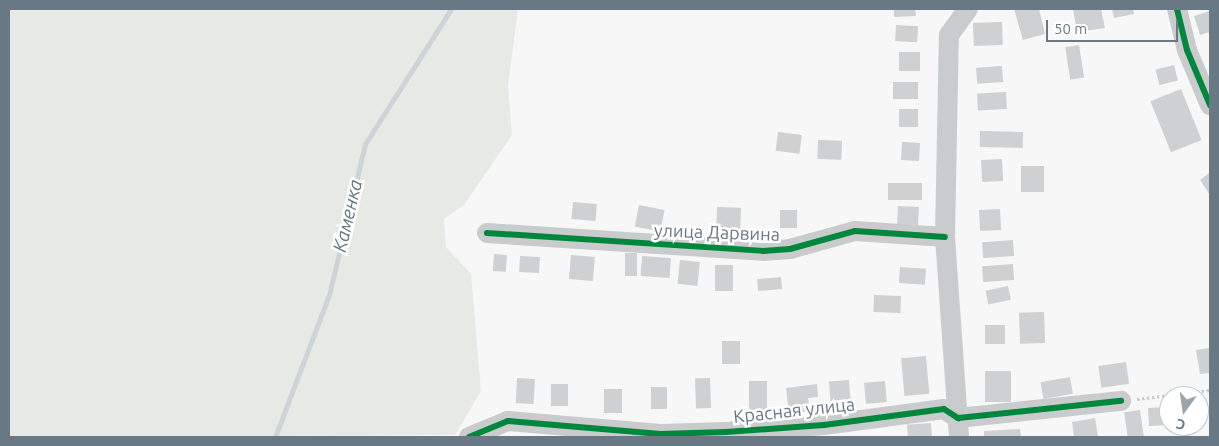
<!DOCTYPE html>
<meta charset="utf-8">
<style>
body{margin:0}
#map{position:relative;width:1219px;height:446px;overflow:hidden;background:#f7f7f7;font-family:Ubuntu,sans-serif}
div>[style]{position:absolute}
.green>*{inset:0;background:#e6e9e4}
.stream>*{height:5px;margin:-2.5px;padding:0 2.5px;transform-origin:2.5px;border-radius:2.5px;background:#cdd4d8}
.building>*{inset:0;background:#ced0d1;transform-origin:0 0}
.path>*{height:3px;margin-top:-1.5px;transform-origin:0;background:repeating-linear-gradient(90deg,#c7c9ca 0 2.5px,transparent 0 5px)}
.street>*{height:20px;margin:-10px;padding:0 10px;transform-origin:10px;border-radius:10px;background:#cacbcc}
.cycleway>*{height:6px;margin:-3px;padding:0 3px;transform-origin:3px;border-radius:3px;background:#00873e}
span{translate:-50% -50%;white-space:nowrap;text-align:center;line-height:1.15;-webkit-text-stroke:5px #fff;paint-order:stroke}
.street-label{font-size:18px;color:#697885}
.water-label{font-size:19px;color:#657980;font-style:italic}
.frame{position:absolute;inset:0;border:10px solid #697885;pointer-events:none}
.north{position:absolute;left:1159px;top:386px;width:50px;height:50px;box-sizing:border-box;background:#fff;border:1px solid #c3c9ce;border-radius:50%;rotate:194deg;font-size:14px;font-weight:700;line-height:20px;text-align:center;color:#697885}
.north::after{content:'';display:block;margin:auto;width:18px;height:22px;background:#9ba4ad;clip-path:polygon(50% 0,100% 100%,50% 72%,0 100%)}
.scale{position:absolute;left:1046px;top:20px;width:132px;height:22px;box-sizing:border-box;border:2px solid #697885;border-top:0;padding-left:6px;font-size:15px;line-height:18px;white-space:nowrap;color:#697885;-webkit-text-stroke:4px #fff;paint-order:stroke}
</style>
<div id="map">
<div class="green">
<i style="clip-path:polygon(9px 9px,518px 9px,508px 86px,512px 135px,464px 205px,444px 219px,446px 247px,471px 274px,481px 391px,455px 435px,9px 437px)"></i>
</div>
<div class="stream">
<i style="left:275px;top:437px;width:152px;rotate:-69.2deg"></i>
<i style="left:329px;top:295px;width:155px;rotate:-76.6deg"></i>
<i style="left:365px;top:144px;width:160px;rotate:-57.5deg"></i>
</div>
<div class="building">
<i style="clip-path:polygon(894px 9px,915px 9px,916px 16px,894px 17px)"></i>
<i style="clip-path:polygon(1014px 9px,1039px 9px,1045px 34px,1023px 40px)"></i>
<i style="clip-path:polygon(1073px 9px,1101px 9px,1105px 28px,1077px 32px)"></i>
<i style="clip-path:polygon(1112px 9px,1133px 9px,1134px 14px,1114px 18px)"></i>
<i style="clip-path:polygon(1210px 11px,1210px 32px,1200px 35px,1194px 16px)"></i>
<i style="left:1002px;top:22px;width:23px;height:29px;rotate:88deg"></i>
<i style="left:896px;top:25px;width:22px;height:16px;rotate:3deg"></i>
<i style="left:1079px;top:45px;width:33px;height:14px;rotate:81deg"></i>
<i style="left:899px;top:52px;width:21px;height:19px"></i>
<i style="left:1174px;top:65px;width:16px;height:19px;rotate:76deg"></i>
<i style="left:1002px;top:66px;width:16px;height:26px;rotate:86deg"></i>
<i style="left:893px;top:82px;width:25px;height:17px"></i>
<i style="left:1181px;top:89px;width:55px;height:33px;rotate:68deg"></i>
<i style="left:1006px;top:92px;width:17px;height:29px;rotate:87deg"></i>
<i style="left:899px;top:109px;width:19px;height:18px"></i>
<i style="left:980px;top:131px;width:43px;height:16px;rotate:1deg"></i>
<i style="left:778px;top:132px;width:24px;height:19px;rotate:7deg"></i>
<i style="left:818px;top:140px;width:24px;height:19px;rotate:2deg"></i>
<i style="left:902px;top:142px;width:18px;height:18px;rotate:3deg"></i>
<i style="left:1002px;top:159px;width:22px;height:21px;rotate:87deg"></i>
<i style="left:1021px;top:166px;width:23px;height:26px"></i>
<i style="clip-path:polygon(1210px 172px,1210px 195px,1200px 180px)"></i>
<i style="left:888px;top:183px;width:34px;height:17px"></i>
<i style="left:573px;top:202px;width:24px;height:17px;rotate:5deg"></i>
<i style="left:639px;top:205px;width:26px;height:22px;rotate:11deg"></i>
<i style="left:898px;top:206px;width:21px;height:20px;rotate:3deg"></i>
<i style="left:717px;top:207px;width:24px;height:24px;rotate:2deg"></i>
<i style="left:1000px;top:209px;width:21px;height:21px;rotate:87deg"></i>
<i style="left:780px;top:210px;width:17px;height:18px"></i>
<i style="left:1013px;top:240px;width:16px;height:31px;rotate:86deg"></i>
<i style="left:625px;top:253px;width:12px;height:23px"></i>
<i style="left:494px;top:254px;width:13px;height:17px;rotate:4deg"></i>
<i style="left:571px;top:255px;width:24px;height:24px;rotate:5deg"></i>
<i style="left:520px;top:256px;width:20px;height:16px;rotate:3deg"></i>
<i style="left:642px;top:256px;width:29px;height:20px;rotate:4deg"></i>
<i style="left:680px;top:260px;width:20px;height:24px;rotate:6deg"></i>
<i style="left:1013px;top:264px;width:16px;height:31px;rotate:86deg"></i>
<i style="left:715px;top:265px;width:18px;height:26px"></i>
<i style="left:900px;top:267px;width:26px;height:16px;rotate:4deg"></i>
<i style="left:781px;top:277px;width:12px;height:24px;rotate:85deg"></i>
<i style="left:1008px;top:286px;width:14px;height:23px;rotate:78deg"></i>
<i style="left:874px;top:295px;width:27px;height:17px;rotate:2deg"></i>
<i style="left:1044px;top:312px;width:31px;height:25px;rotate:88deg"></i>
<i style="left:985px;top:325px;width:20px;height:19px"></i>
<i style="left:722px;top:341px;width:18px;height:23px"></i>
<i style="clip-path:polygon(1210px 348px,1210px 373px,1200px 374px,1196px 350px)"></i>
<i style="left:926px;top:356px;width:38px;height:25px;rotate:85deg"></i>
<i style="left:1126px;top:362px;width:22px;height:28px;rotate:82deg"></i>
<i style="left:985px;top:371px;width:26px;height:31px"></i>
<i style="left:1070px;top:377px;width:17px;height:30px;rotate:80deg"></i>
<i style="left:517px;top:378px;width:18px;height:25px;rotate:3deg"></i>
<i style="left:710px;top:378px;width:30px;height:15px;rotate:88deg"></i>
<i style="left:849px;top:380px;width:28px;height:20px;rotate:86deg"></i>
<i style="left:749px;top:381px;width:18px;height:30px"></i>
<i style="left:885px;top:381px;width:21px;height:21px;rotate:85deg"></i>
<i style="left:551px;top:384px;width:17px;height:22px"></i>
<i style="clip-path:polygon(817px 384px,818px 397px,808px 398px,810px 411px,789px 414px,786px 388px)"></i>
<i style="left:651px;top:387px;width:16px;height:22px"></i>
<i style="left:604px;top:389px;width:18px;height:24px"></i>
<i style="left:1168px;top:407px;width:18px;height:20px;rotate:87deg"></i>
<i style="left:1140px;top:410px;width:27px;height:16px;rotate:82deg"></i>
<i style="clip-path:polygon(1200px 411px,1202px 429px,1184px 431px,1184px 426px,1199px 426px)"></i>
<i style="clip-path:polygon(1095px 418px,1098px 437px,1074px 437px,1072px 422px)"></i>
<i style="left:931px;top:423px;width:14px;height:24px;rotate:86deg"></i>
<i style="clip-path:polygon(1020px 429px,1021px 437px,984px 437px,984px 431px)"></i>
</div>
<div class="path">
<i style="left:1137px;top:399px;width:74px;rotate:-7deg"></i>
</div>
<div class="street">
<i style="left:1177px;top:9px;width:42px;rotate:76.3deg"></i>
<i style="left:1187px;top:50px;width:60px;rotate:67.3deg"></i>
<i style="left:487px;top:233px;width:277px;rotate:3.7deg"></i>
<i style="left:763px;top:251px;width:27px;rotate:-4deg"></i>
<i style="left:790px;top:249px;width:67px;rotate:-15.5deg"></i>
<i style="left:855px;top:231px;width:90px;rotate:3.8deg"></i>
<i style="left:469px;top:437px;width:42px;rotate:-22.3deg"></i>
<i style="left:508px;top:421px;width:153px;rotate:4.9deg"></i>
<i style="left:660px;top:434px;width:66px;rotate:-1.7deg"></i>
<i style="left:726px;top:432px;width:98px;rotate:-4.1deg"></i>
<i style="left:824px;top:425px;width:121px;rotate:-7.6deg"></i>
<i style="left:944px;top:409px;width:17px;rotate:33deg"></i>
<i style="left:958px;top:418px;width:164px;rotate:-6deg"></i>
<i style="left:959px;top:437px;width:200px;rotate:-94deg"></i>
<i style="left:945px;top:237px;width:202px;rotate:-88.9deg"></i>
<i style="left:949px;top:35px;width:32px;rotate:-54deg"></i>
</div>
<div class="cycleway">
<i style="left:1177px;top:9px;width:42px;rotate:76.3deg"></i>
<i style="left:1187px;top:50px;width:60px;rotate:67.3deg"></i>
<i style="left:487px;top:233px;width:277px;rotate:3.7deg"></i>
<i style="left:763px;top:251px;width:27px;rotate:-4deg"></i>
<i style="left:790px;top:249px;width:67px;rotate:-15.5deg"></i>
<i style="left:855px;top:231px;width:90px;rotate:3.8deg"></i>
<i style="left:469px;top:437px;width:42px;rotate:-22.3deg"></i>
<i style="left:508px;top:421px;width:153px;rotate:4.9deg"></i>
<i style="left:660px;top:434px;width:66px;rotate:-1.7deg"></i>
<i style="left:726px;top:432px;width:98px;rotate:-4.1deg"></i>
<i style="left:824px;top:425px;width:121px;rotate:-7.6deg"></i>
<i style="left:944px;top:409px;width:17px;rotate:33deg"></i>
<i style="left:958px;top:418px;width:164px;rotate:-6deg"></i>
</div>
<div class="street-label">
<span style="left:717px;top:232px;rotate:2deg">улица Дарвина</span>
<span style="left:794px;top:410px;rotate:-6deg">Красная улица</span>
</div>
<div class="water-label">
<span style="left:348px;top:216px;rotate:-77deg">Каменка</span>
</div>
<div class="frame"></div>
<div class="north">С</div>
<div class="scale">50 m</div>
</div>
